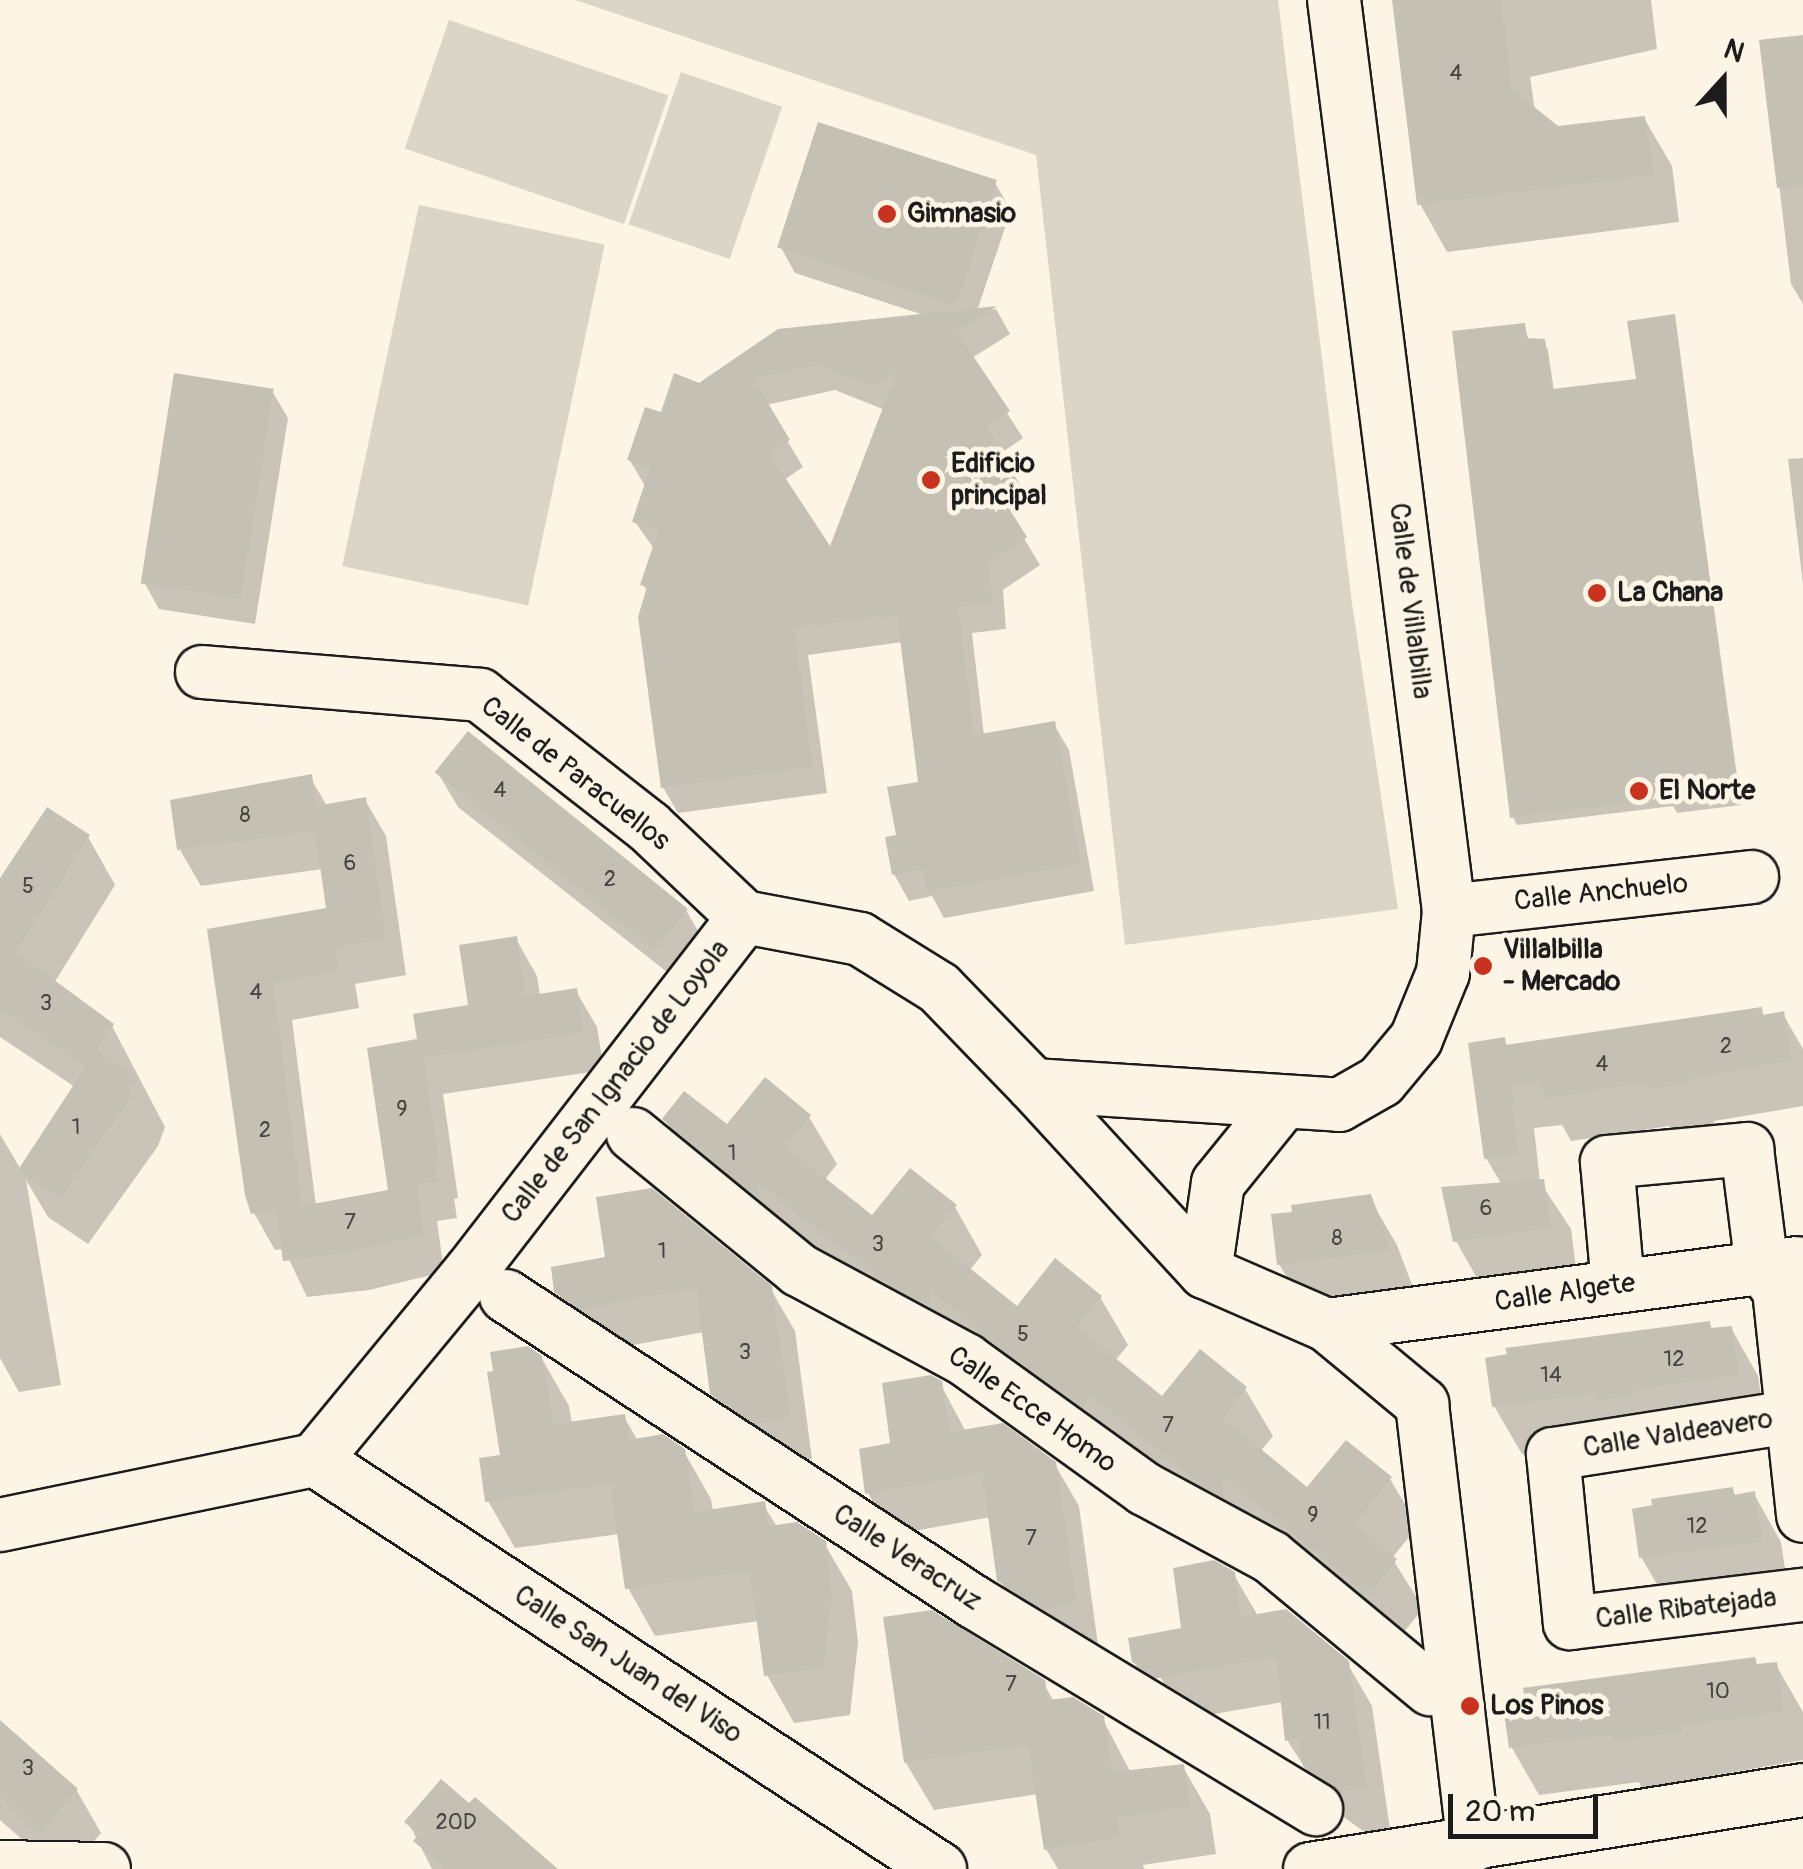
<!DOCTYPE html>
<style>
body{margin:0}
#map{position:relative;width:1803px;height:1869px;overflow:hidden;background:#fcf5e5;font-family:Pangolin,sans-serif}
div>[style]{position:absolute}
.green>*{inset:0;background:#dbd5c8;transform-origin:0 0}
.shadow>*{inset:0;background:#0003}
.building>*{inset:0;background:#c4c0b3;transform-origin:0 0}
.roads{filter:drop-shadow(2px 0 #1c1c1c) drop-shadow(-2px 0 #1c1c1c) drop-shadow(0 2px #1c1c1c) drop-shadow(0 -2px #1c1c1c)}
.minor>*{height:52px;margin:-26px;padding:0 26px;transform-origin:26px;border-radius:26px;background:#fcf5e5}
.dots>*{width:28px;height:28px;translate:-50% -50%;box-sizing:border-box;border:5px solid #fcf5e5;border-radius:50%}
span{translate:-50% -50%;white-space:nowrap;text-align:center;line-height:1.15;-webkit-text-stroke:10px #fcf5e5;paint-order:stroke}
.number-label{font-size:22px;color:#464542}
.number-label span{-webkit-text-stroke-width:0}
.poi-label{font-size:28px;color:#1c1c1c;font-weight:700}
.left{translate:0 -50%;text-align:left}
.street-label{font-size:28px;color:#1c1c1c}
.north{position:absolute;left:1673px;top:30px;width:100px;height:100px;-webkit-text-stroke:8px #fcf5e5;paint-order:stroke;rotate:21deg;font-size:28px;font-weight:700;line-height:40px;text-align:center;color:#1c1c1c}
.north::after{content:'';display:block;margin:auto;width:35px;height:45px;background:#1c1c1c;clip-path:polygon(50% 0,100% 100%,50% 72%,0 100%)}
.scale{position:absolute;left:1448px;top:1794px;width:150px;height:45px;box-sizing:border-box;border:5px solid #1c1c1c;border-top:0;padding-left:12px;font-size:30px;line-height:35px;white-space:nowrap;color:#1c1c1c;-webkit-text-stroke:8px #fcf5e5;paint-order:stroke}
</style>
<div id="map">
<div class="green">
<i style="clip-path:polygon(575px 0,1278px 0,1352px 603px,1398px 909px,1125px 945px,1036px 155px)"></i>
<i style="left:449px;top:20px;width:232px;height:136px;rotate:19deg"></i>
<i style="left:681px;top:72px;width:107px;height:161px;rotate:19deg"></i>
<i style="left:419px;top:205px;width:190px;height:369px;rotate:12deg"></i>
</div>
<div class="shadow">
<i style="clip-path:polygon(1394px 0,1651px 0,1657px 49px,1530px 77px,1535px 111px,1557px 129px,1644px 118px,1672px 166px,1679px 222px,1447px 252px,1420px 204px)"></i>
<i style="clip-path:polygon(1803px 38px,1803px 304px,1791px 284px,1762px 42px)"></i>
<i style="clip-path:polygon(evenodd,995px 183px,1011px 210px,977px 311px,996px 309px,1010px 334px,972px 358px,1023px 438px,1001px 453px,1030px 501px,1010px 515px,1040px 565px,1003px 590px,1006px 629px,972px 633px,984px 736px,1053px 723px,1069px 750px,1094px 891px,944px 918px,932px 896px,909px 901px,894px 874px,899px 837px,921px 784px,903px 642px,808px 655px,827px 793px,678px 813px,663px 787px,648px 593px,643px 584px,655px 550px,635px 522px,645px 486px,629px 459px,663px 416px,700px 386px,927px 316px,795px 273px,780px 246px,995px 183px,835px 390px,885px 410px,830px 552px,784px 480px,803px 467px,766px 405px,835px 390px)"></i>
<i style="clip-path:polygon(1674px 317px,1741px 805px,1677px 813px,1673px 806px,1517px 825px,1513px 817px,1524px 325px,1529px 341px,1544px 342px,1548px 350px,1554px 391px,1639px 381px)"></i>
<i style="clip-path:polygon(272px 391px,288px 418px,255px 624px,159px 609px,144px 582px)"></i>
<i style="clip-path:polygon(1803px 458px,1803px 584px,1788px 459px)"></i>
<i style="clip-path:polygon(438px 773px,686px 910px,706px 945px,677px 980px,458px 807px)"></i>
<i style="clip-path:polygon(310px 777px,327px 806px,365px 800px,386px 836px,406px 975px,355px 984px,359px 1008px,292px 1020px,316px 1206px,390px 1192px,420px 1041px,471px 1007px,516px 939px,537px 976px,540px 996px,576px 991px,597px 1027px,604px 1070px,443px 1094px,458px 1198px,454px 1199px,457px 1218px,437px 1221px,444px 1272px,369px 1290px,307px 1297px,284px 1249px,275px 1250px,254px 1213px,210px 931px,329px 910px,323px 869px,201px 886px,180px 850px)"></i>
<i style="clip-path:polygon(88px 837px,115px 885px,54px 983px,112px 1026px,165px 1127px,158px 1146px,88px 1244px,48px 1217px,26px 1180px,61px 1385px,19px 1392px,0 1358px,0 1134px,21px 1170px,75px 1087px,0 1037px,0 883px)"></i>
<i style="clip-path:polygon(1761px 1010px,1765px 1017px,1783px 1014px,1803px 1049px,1803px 1106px,1714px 1121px,1715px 1126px,1673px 1133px,1669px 1126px,1571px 1141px,1562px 1125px,1534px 1128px,1540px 1182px,1571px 1229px,1577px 1276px,1483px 1289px,1456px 1241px,1502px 1185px,1486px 1158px,1504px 1040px,1508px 1047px)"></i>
<i style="clip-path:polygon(809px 1117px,837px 1164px,824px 1181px,872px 1219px,955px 1207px,982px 1255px,969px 1271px,1017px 1309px,1100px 1297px,1128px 1345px,1115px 1361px,1163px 1400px,1245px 1389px,1273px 1436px,1260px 1452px,1307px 1491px,1390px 1479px,1418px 1526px,1392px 1558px,1423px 1608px,1397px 1641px,957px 1352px,693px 1167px,665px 1119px,727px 1128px)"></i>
<i style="clip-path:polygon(1369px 1197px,1397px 1245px,1417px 1298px,1307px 1311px,1279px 1264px)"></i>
<i style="clip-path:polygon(608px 1260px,770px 1288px,795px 1331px,812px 1459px,782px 1465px,737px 1436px,713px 1393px,704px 1332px,606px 1350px,582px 1334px,557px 1291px)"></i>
<i style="clip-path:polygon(1709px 1323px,1713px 1331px,1731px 1328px,1758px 1376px,1765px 1422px,1522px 1454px,1494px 1406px,1510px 1357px)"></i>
<i style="clip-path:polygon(541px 1357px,569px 1406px,572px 1424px,624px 1417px,638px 1441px,683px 1450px,711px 1499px,713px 1511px,763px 1504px,777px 1527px,824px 1543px,852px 1591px,858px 1642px,850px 1715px,794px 1723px,767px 1675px,759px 1621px,655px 1636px,628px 1588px,620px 1534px,515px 1548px,488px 1501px)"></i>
<i style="clip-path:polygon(940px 1383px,966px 1432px,1054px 1463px,1079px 1506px,1098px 1645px,1069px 1650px,1024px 1623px,1000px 1580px,991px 1517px,892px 1535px,868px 1493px,893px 1445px)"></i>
<i style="clip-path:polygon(1732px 1489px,1736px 1497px,1754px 1494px,1781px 1542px,1788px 1589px,1669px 1605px,1641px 1557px)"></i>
<i style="clip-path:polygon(1233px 1573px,1258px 1616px,1347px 1663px,1372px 1706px,1390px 1829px,1366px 1833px,1331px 1808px,1287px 1740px,1283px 1702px,1185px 1719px,1161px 1678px,1155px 1678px,1176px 1715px,1159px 1704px,1134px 1662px,1184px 1630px)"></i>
<i style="clip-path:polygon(1776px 1665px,1803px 1712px,1803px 1760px,1642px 1788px,1639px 1782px,1539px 1795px,1512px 1748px,1527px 1697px)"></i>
<i style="clip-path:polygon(1043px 1682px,1054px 1702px,1102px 1718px,1131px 1773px,1183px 1767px,1210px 1814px,1216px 1854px,1143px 1865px,1144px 1869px,1058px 1869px,1046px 1849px,1038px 1794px,934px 1810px,906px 1763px)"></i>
<i style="clip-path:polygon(0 1724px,77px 1791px,101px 1833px,70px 1869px,56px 1869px,0 1820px)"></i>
<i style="clip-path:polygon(469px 1807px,547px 1869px,432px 1869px,408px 1822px)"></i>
</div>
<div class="building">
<i style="clip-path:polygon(1392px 0,1501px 0,1512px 89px,1558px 126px,1645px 116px,1654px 175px,1417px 205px)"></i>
<i style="clip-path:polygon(1803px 35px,1803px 186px,1777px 188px,1759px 40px)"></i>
<i style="left:818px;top:122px;width:188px;height:132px;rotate:18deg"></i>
<i style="clip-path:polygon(evenodd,997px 306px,957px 332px,1010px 411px,986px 426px,1017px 474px,996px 488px,1027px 537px,989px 563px,992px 603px,958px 607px,974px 735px,1055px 721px,1081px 864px,927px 892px,922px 869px,892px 875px,885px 837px,896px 835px,887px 787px,918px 782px,897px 615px,794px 628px,813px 767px,661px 788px,638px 617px,647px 587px,640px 585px,658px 531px,632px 522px,650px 468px,627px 460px,645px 407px,661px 412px,674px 373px,699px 383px,778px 329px,997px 306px,819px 365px,873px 387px,897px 371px,830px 546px,769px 453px,790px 440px,753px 378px,819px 365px)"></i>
<i style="clip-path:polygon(1675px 314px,1738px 797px,1670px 806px,1668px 798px,1510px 818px,1452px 331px,1525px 323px,1527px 338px,1545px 339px,1552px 389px,1636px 379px,1627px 321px)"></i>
<i style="left:174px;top:373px;width:101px;height:213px;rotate:9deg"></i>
<i style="left:468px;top:731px;width:283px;height:53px;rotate:39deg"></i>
<i style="clip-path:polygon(312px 774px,316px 806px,366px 797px,386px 938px,336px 948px,339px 971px,273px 984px,302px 1206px,388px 1190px,367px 1048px,417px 1039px,413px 1014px,468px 1005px,459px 945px,517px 936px,526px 996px,577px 988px,584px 1033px,424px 1058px,439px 1161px,434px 1162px,437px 1181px,417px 1185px,424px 1235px,347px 1253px,283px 1261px,276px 1210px,282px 1209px,251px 1214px,245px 1195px,207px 929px,326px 908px,315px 831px,177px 850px,170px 800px)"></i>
<i style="clip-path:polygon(47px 807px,90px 835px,16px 952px,114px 1024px,97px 1050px,139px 1078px,129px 1094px,132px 1096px,60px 1198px,18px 1170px,86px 1066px,0 1010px,0 878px)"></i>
<i style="clip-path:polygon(1762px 1007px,1763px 1015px,1784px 1011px,1792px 1061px,1691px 1078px,1692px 1083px,1646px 1090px,1645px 1083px,1544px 1099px,1541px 1082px,1511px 1085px,1518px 1155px,1484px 1159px,1468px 1043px,1505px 1037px,1506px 1045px)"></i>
<i style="clip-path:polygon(765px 1077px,811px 1115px,786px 1147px,872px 1215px,910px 1168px,957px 1205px,931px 1237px,1017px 1306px,1055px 1258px,1102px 1296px,1077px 1327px,1162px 1396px,1200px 1349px,1247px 1387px,1223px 1418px,1307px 1487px,1346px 1440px,1392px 1477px,1355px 1524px,1397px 1559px,1369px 1595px,1222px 1476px,1225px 1498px,1200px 1485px,1092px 1397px,1083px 1408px,983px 1335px,928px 1289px,931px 1307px,881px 1280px,757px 1182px,760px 1199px,662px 1119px,684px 1091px,727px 1124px)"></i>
<i style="clip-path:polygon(1544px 1179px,1551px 1228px,1453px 1242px,1441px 1187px)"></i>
<i style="clip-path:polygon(652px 1188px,772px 1286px,790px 1417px,756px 1424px,710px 1394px,696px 1288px,580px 1309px,554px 1292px,551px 1267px,605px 1257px,596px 1197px)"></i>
<i style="clip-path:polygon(1371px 1194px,1391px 1250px,1277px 1265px,1271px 1214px,1292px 1212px,1291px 1205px)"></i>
<i style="clip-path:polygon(1710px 1321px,1711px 1328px,1732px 1326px,1739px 1375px,1637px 1389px,1637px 1395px,1595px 1401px,1595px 1394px,1492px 1407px,1485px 1358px,1507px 1354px,1505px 1348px)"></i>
<i style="clip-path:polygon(528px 1346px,542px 1356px,554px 1424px,625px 1414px,629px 1440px,663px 1434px,685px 1449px,694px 1512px,765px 1501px,769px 1526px,797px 1522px,826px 1541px,832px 1593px,823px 1668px,764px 1676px,750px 1571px,625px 1589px,610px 1484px,485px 1502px,479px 1458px,500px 1455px,487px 1372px,493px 1371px,490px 1352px)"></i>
<i style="clip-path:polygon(931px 1375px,942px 1381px,950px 1432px,1003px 1423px,1056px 1462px,1076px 1603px,1044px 1609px,997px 1581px,982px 1473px,865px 1494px,859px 1449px,890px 1443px,882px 1383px)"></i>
<i style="clip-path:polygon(1733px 1487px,1734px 1495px,1755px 1491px,1762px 1542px,1639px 1558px,1632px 1509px,1652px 1505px,1651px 1499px)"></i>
<i style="clip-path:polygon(1214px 1560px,1235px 1572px,1241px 1617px,1286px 1609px,1349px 1661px,1367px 1787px,1340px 1792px,1303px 1766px,1300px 1738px,1285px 1741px,1276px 1657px,1158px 1678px,1132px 1662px,1128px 1638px,1181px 1628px,1173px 1568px)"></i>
<i style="clip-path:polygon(932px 1610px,1045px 1680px,1048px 1700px,1073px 1697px,1104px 1716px,1112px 1772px,1184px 1764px,1190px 1807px,1118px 1817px,1120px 1837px,1044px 1850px,1028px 1745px,904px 1763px,883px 1617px)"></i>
<i style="clip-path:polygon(1755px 1657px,1757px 1664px,1777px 1662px,1784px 1712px,1681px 1726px,1682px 1732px,1613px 1741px,1612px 1735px,1509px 1748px,1502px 1699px,1524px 1695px,1523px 1688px)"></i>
<i style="clip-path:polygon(0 1720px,78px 1789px,39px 1834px,0 1796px)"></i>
<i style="clip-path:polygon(441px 1779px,469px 1803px,475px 1797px,558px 1869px,446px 1869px,413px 1841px,419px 1834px,404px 1822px)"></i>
</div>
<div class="roads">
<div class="minor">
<i style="left:202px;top:672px;width:279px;rotate:4.7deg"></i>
<i style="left:480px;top:695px;width:214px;rotate:38deg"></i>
<i style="left:649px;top:827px;width:131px;rotate:43.5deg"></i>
<i style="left:1449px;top:911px;width:305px;rotate:-6.4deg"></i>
<i style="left:744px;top:917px;width:118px;rotate:10.7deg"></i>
<i style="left:860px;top:939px;width:93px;rotate:31.8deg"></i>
<i style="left:939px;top:988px;width:135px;rotate:45.9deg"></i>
<i style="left:1033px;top:1085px;width:307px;rotate:3.7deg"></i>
<i style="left:1339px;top:1105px;width:48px;rotate:-29.7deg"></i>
<i style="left:1381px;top:1081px;width:55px;rotate:-50.2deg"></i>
<i style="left:1416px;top:1039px;width:71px;rotate:-67.8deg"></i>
<i style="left:1443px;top:973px;width:62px;rotate:-84.5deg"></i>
<i style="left:1449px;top:911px;width:918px;rotate:-97.19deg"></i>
<i style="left:1033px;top:1085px;width:254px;rotate:47.4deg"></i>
<i style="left:1282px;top:1104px;width:102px;rotate:129deg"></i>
<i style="left:1218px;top:1183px;width:90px;rotate:98.3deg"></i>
<i style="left:1205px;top:1272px;width:133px;rotate:23.5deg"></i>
<i style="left:1327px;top:1325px;width:124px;rotate:39.7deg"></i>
<i style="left:1422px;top:1404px;width:444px;rotate:83.3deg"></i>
<i style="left:633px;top:1134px;width:215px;rotate:39.3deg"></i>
<i style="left:799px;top:1270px;width:190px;rotate:28.3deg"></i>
<i style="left:966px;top:1360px;width:221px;rotate:35.8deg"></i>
<i style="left:1145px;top:1489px;width:143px;rotate:28.4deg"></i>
<i style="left:1271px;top:1557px;width:207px;rotate:39.7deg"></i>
<i style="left:1618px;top:1285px;width:123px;rotate:-95.1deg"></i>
<i style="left:1607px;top:1162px;width:141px;rotate:-5.3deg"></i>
<i style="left:1747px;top:1149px;width:120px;rotate:82.8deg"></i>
<i style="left:1762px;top:1268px;width:28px;rotate:52deg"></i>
<i style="left:1779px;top:1290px;width:227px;rotate:83.9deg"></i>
<i style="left:506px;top:1296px;width:559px;rotate:33.18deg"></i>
<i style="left:974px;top:1602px;width:400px;rotate:31.2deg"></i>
<i style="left:1327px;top:1325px;width:474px;rotate:-7.5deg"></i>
<i style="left:1803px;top:1415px;width:253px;rotate:171.1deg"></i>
<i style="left:1553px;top:1454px;width:170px;rotate:84.3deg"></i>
<i style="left:1570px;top:1623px;width:235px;rotate:-6.9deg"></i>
<i style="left:315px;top:1460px;width:747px;rotate:33.2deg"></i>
<i style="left:0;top:1525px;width:322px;rotate:-11.7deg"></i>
<i style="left:315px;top:1460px;width:244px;rotate:-50.5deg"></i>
<i style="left:470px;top:1272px;width:448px;rotate:-52.3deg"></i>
<i style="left:0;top:1867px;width:104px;rotate:1.1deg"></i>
<i style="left:1310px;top:1869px;width:499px;rotate:-9.1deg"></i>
</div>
</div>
<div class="dots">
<i style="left:887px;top:214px;background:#c8321e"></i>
<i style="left:931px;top:480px;background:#c8321e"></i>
<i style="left:1597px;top:593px;background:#c8321e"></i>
<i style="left:1639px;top:791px;background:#c8321e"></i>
<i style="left:1483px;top:966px;background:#c8321e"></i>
<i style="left:1470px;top:1706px;background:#c8321e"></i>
</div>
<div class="number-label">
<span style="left:1456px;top:74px">4</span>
<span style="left:500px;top:791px">4</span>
<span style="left:245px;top:816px">8</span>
<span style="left:350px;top:864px">6</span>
<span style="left:610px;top:880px">2</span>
<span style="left:28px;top:887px">5</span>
<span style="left:256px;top:993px">4</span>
<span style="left:46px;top:1004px">3</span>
<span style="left:1726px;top:1047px">2</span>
<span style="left:1602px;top:1065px">4</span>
<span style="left:402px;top:1110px">9</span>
<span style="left:76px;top:1128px">1</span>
<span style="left:265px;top:1131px">2</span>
<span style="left:732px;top:1154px">1</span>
<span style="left:1486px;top:1209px">6</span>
<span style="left:350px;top:1223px">7</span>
<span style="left:1337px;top:1239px">8</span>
<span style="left:878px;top:1245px">3</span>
<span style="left:662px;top:1252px">1</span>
<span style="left:1023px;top:1335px">5</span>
<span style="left:745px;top:1353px">3</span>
<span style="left:1674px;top:1360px">12</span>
<span style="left:1551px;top:1376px">14</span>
<span style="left:1168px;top:1426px">7</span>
<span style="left:1313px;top:1516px">9</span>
<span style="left:1697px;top:1527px">12</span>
<span style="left:1031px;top:1539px">7</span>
<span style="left:1011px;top:1685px">7</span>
<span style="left:1718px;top:1692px">10</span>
<span style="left:1322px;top:1723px">11</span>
<span style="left:28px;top:1769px">3</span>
<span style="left:456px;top:1823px">20D</span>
</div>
<div class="poi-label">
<span class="left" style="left:907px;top:214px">Gimnasio</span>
<span class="left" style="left:951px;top:480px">Edificio<br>principal</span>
<span class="left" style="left:1617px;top:593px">La Chana</span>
<span class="left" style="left:1659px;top:791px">El Norte</span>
<span class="left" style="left:1503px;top:966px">Villalbilla<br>- Mercado</span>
<span class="left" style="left:1490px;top:1706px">Los Pinos</span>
</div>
<div class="street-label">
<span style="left:1410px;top:601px;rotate:83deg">Calle de Villalbilla</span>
<span style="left:575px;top:774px;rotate:38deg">Calle de Paracuellos</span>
<span style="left:1601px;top:893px;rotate:-6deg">Calle Anchuelo</span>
<span style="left:616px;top:1082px;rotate:-52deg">Calle de San Ignacio de Loyola</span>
<span style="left:1565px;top:1293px;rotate:-8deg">Calle Algete</span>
<span style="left:1032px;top:1410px;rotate:35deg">Calle Ecce Homo</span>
<span style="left:1678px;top:1434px;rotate:-9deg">Calle Valdeavero</span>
<span style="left:907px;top:1558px;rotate:33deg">Calle Veracruz</span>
<span style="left:1686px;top:1609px;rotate:-7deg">Calle Ribatejada</span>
<span style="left:628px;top:1665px;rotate:33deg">Calle San Juan del Viso</span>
</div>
<div class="north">N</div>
<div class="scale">20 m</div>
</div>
